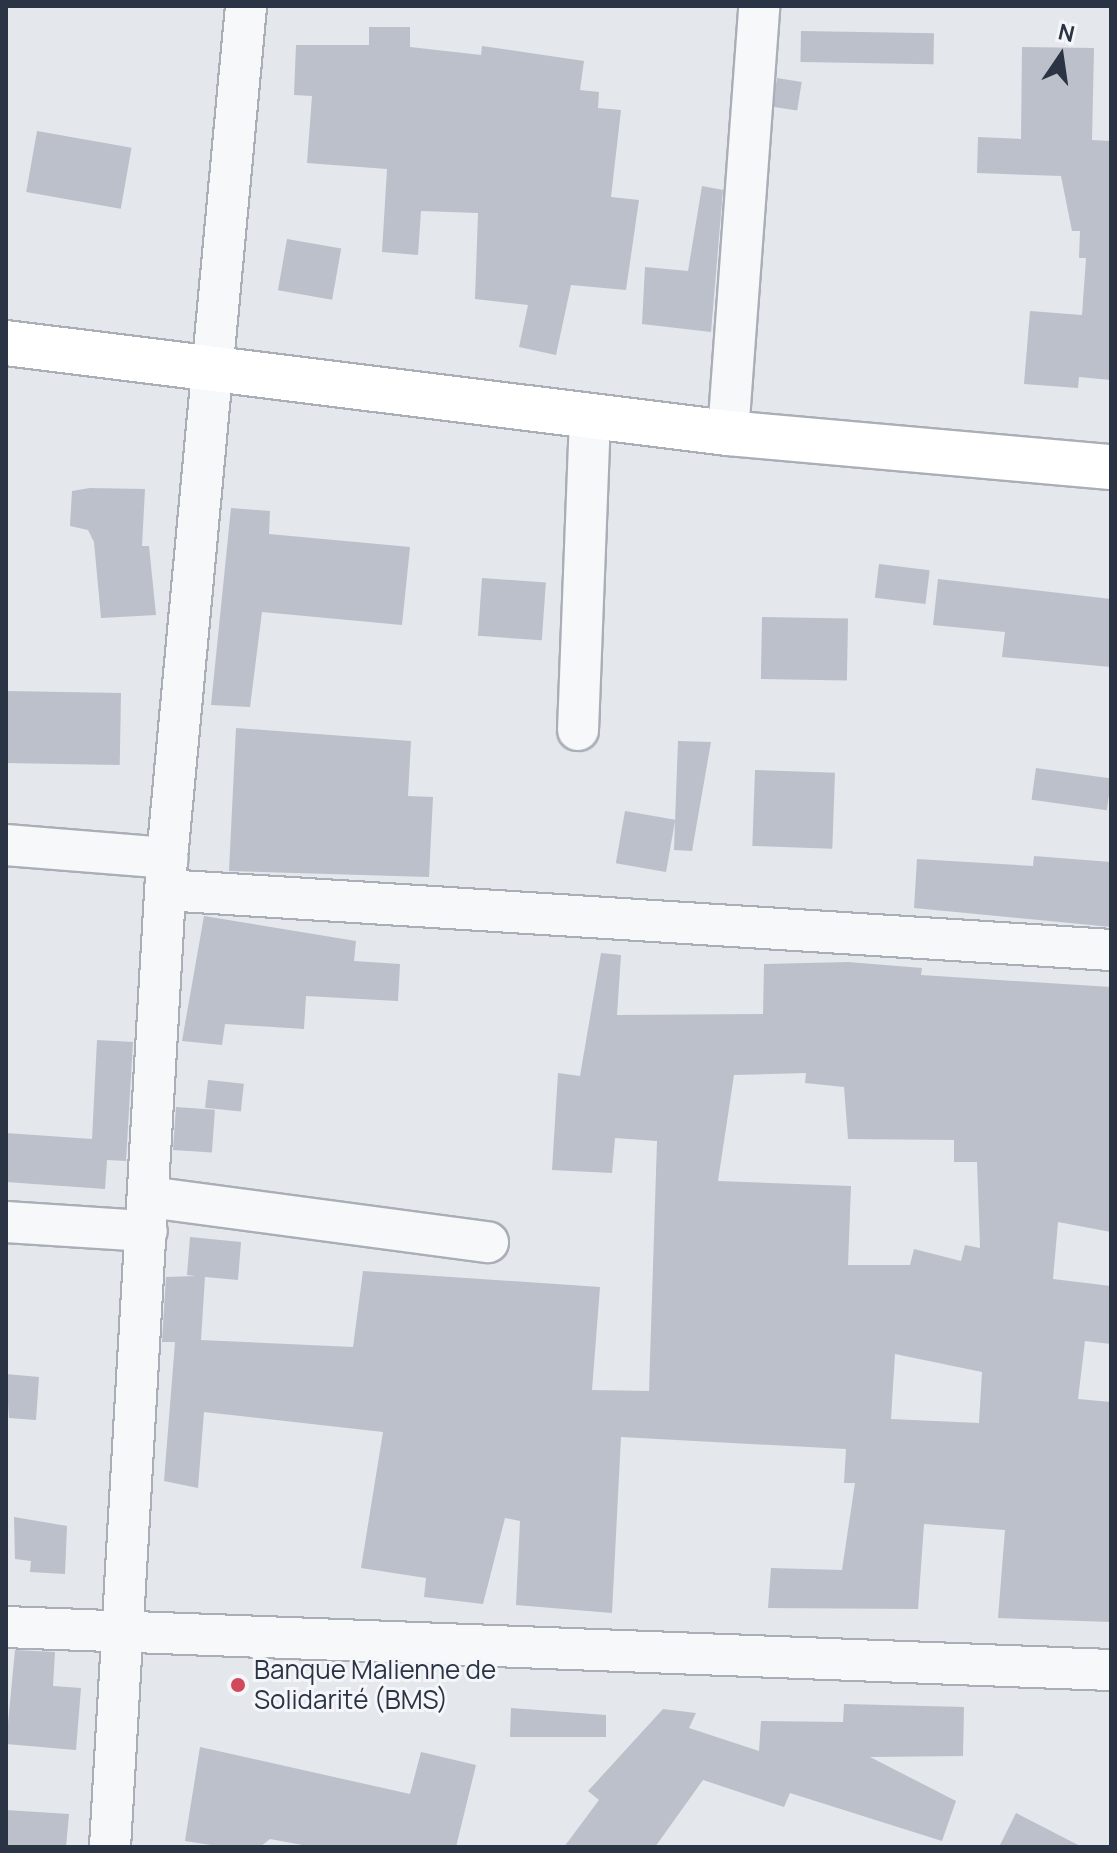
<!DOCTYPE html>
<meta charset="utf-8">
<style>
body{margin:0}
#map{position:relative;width:1117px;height:1853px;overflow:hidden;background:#e4e7ec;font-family:Manrope,sans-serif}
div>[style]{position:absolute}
.building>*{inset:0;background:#bbc0ca;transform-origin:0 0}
.roads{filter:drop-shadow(2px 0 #a9aeb7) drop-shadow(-2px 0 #a9aeb7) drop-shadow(0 2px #a9aeb7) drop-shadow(0 -2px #a9aeb7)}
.minor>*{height:40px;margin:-20px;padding:0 20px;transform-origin:20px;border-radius:20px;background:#f7f8fa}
.primary>*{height:44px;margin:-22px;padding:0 22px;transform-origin:22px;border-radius:22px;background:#fff}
.dots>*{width:22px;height:22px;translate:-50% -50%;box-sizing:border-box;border:4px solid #f4f6f9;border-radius:50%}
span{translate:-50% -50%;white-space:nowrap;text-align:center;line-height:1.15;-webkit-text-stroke:6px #f4f6f9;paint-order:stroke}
.poi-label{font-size:26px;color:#2b3445}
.left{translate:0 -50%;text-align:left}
.frame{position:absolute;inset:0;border:8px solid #2b3445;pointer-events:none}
.north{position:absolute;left:1021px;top:16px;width:80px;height:80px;-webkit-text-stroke:6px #f4f6f9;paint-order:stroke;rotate:13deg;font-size:22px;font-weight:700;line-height:32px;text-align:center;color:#2b3445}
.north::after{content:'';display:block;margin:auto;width:28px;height:36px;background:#2b3445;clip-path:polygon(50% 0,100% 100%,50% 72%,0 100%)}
</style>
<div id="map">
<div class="building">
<i style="clip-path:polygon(369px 27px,410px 27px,410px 47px,481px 55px,482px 46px,584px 61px,580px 90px,599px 92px,598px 108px,621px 110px,611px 197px,639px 200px,626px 290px,571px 285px,556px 355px,519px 347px,528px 305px,475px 299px,478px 213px,421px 211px,418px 255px,382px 252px,387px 169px,307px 163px,312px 96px,294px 95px,296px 45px,369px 45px)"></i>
<i style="left:801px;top:31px;width:133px;height:31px;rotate:1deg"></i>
<i style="clip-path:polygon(1022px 47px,1094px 48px,1092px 140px,1111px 141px,1111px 380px,1079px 377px,1078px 388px,1024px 384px,1030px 311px,1082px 315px,1086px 258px,1079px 258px,1080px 231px,1072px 231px,1061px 176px,977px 173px,978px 137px,1021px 139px)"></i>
<i style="left:777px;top:78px;width:25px;height:29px;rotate:9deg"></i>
<i style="left:37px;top:131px;width:96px;height:62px;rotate:10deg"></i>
<i style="clip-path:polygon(702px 186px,723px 190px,711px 332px,642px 324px,645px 267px,688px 271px)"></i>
<i style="left:287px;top:239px;width:55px;height:52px;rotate:10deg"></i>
<i style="clip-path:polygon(90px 488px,145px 489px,142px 546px,149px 546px,156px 615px,101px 618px,94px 542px,88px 530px,70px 526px,72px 491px)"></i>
<i style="clip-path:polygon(231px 508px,270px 511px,269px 534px,410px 547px,402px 625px,262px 612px,250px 707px,211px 705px)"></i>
<i style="left:879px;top:564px;width:51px;height:34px;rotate:7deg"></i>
<i style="left:482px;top:578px;width:64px;height:58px;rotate:4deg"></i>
<i style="clip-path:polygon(938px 579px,1111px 599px,1111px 667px,1002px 657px,1005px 632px,933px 625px)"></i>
<i style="left:762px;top:617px;width:86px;height:62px;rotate:1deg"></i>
<i style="left:6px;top:691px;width:115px;height:72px;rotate:1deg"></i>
<i style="clip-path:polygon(236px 728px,411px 741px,408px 796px,433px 797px,429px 877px,229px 871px)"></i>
<i style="clip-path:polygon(678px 741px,711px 742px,692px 851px,674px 850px)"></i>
<i style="left:1036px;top:768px;width:76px;height:32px;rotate:8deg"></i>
<i style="left:755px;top:770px;width:80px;height:76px;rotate:2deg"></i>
<i style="left:625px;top:811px;width:51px;height:53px;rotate:10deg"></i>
<i style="clip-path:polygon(1034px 856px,1111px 862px,1111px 927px,914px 908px,917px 859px,1033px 866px)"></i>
<i style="clip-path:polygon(204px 916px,356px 941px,354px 961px,400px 964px,398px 1001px,306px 996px,304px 1029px,225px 1024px,222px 1045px,182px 1041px)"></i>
<i style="clip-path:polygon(evenodd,601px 953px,621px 955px,617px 1015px,763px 1014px,764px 964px,848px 962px,922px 968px,921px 975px,1111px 987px,1111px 1232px,1058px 1222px,1053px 1279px,1111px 1286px,1111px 1344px,1085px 1341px,1078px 1399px,1111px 1402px,1111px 1622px,998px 1618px,1005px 1530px,924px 1524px,918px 1609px,768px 1608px,771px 1568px,842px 1570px,855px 1483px,844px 1483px,846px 1449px,621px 1437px,612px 1613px,516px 1605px,520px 1521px,505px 1518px,483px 1604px,424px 1597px,426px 1578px,361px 1568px,383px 1432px,204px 1412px,198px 1488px,164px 1481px,175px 1342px,162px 1342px,166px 1277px,196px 1276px,187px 1275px,190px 1237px,241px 1242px,238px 1280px,205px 1277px,201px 1340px,353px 1347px,363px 1271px,600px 1287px,592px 1390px,649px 1391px,657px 1141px,615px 1138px,612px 1173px,552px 1170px,558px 1073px,580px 1076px,601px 953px,806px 1073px,805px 1083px,844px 1087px,848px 1139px,954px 1140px,954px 1162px,977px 1162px,980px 1248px,965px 1245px,961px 1261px,914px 1249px,910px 1265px,848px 1265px,851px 1186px,718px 1181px,734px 1075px,806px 1073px,601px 953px,895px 1354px,982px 1372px,979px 1423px,891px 1419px,895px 1354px)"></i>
<i style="clip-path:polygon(97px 1040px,133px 1042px,126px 1161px,107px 1160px,105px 1189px,6px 1182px,6px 1133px,92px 1139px)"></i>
<i style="left:208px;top:1080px;width:36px;height:28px;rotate:6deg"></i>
<i style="left:176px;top:1107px;width:39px;height:43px;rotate:4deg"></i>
<i style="clip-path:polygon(6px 1374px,39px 1377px,36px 1420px,9px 1418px)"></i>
<i style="clip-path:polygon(14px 1517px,67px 1526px,65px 1574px,30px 1572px,31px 1561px,15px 1559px)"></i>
<i style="clip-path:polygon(15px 1650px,55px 1652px,53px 1686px,81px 1688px,76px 1750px,6px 1744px)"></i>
<i style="clip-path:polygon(844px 1704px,964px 1707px,963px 1756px,870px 1757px,956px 1801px,942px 1841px,790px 1793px,784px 1807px,703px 1780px,655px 1847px,564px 1847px,599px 1800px,588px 1791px,663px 1709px,696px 1713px,689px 1728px,759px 1751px,761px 1721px,843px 1722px)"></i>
<i style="clip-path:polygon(511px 1708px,606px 1715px,606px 1737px,510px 1737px)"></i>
<i style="clip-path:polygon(200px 1747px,410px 1794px,421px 1752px,476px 1765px,456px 1847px,313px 1847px,270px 1839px,260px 1847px,224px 1847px,185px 1841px)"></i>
<i style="clip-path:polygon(6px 1810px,69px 1814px,66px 1847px,6px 1847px)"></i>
<i style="clip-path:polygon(1016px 1813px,1082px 1847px,999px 1847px)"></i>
</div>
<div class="roads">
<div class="minor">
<i style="left:728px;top:433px;width:428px;rotate:-85.8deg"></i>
<i style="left:578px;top:730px;width:315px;rotate:-87.8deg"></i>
<i style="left:6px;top:845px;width:162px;rotate:4.6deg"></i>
<i style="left:165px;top:890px;width:948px;rotate:3.63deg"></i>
<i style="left:149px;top:1197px;width:342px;rotate:7.6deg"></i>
<i style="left:6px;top:1222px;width:141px;rotate:3.7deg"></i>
<i style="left:6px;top:1627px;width:1106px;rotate:2.23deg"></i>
<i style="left:110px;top:1847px;width:991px;rotate:-86.7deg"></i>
<i style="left:167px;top:858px;width:856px;rotate:-84.7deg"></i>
</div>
<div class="primary">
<i style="left:6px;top:343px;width:728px;rotate:7.11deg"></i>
<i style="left:728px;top:433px;width:385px;rotate:5.1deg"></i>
</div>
</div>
<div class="dots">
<i style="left:238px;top:1685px;background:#d1495b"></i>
</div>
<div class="poi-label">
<span class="left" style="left:254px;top:1685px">Banque Malienne de<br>Solidarité (BMS)</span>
</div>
<div class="frame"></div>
<div class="north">N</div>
</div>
